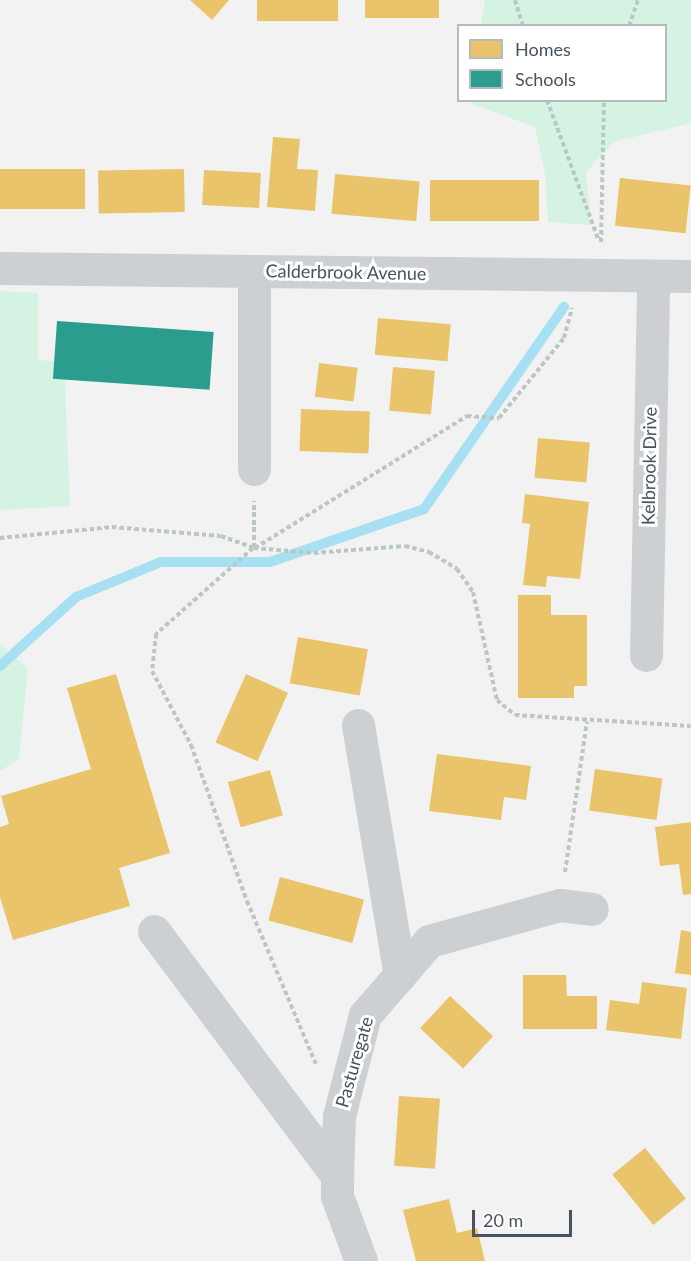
<!DOCTYPE html>
<style>
body{margin:0}
#map{position:relative;width:691px;height:1261px;overflow:hidden;background:#f2f2f2;font-family:Lato,sans-serif}
div>[style]{position:absolute}
.green>*{inset:0;background:#d5f3e2}
.homes>*{inset:0;background:#e9c46a;transform-origin:0 0}
.schools>*{inset:0;background:#2a9d8f;transform-origin:0 0}
.stream>*{height:10px;margin:-5px;padding:0 5px;transform-origin:5px;border-radius:5px;background:#a7e0f3}
.path>*{height:4px;margin-top:-2px;transform-origin:0;background:repeating-linear-gradient(90deg,#bac7c3 0 4.5px,transparent 0 7.5px)}
.minor>*{height:33px;margin:-16.5px;padding:0 16.5px;transform-origin:16.5px;border-radius:16.5px;background:#cdd0d3}
span{translate:-50% -50%;white-space:nowrap;text-align:center;line-height:1.15;-webkit-text-stroke:6px #fff;paint-order:stroke}
.street-label{font-size:18px;color:#475360}
.legend{position:absolute;left:457px;top:24px;width:210px;height:78px;box-sizing:border-box;background:#fff;border:2px solid #b5babf;margin:0;padding:8px 10px;list-style:none;font-size:18px;color:#475360}
.legend li{display:flex;align-items:center;gap:12px;height:30px}
.legend b{width:30px;border:2px solid #b5babf}
.scale{position:absolute;left:472px;top:1210px;width:100px;height:27px;box-sizing:border-box;border:3px solid #475360;border-top:0;padding-left:8px;font-size:18px;line-height:21px;white-space:nowrap;color:#475360;-webkit-text-stroke:4px #fff;paint-order:stroke}
</style>
<div id="map">
<div class="green">
<i style="clip-path:polygon(485px 0,691px 0,691px 123px,614px 142px,586px 172px,591px 225px,548px 222px,545px 174px,535px 127px,472px 104px,472px 101px,666px 100px,666px 26px,481px 25px)"></i>
<i style="clip-path:polygon(0 291px,38px 293px,38px 360px,64px 362px,70px 506px,0 510px)"></i>
<i style="clip-path:polygon(0 643px,28px 669px,19px 759px,0 771px)"></i>
</div>
<div class="homes">
<i style="clip-path:polygon(190px 0,229px 0,212px 20px)"></i>
<i style="left:257px;top:0;width:81px;height:21px"></i>
<i style="left:365px;top:0;width:74px;height:18px"></i>
<i style="clip-path:polygon(273px 137px,300px 139px,297px 169px,318px 170px,315px 211px,267px 207px)"></i>
<i style="left:85px;top:169px;width:40px;height:85px;rotate:90deg"></i>
<i style="left:184px;top:169px;width:43px;height:86px;rotate:89deg"></i>
<i style="left:204px;top:170px;width:57px;height:35px;rotate:3deg"></i>
<i style="left:335px;top:174px;width:85px;height:40px;rotate:5deg"></i>
<i style="left:620px;top:178px;width:71px;height:48px;rotate:6deg"></i>
<i style="left:430px;top:180px;width:109px;height:41px"></i>
<i style="left:378px;top:318px;width:73px;height:37px;rotate:5deg"></i>
<i style="left:319px;top:363px;width:39px;height:34px;rotate:7deg"></i>
<i style="left:393px;top:367px;width:42px;height:44px;rotate:5deg"></i>
<i style="left:301px;top:409px;width:69px;height:42px;rotate:2deg"></i>
<i style="left:538px;top:438px;width:52px;height:40px;rotate:5deg"></i>
<i style="clip-path:polygon(525px 494px,589px 502px,580px 579px,547px 576px,546px 587px,523px 585px,530px 524px,522px 523px)"></i>
<i style="clip-path:polygon(518px 595px,551px 595px,551px 615px,587px 615px,587px 686px,574px 686px,574px 698px,518px 698px)"></i>
<i style="left:298px;top:637px;width:71px;height:47px;rotate:10deg"></i>
<i style="clip-path:polygon(116px 674px,170px 853px,119px 868px,130px 906px,13px 940px,0 897px,0 827px,9px 824px,1px 796px,91px 769px,67px 688px)"></i>
<i style="left:246px;top:674px;width:46px;height:75px;rotate:24deg"></i>
<i style="clip-path:polygon(437px 754px,531px 766px,526px 800px,504px 797px,501px 820px,429px 811px)"></i>
<i style="left:595px;top:769px;width:68px;height:42px;rotate:8deg"></i>
<i style="left:270px;top:770px;width:47px;height:44px;rotate:74deg"></i>
<i style="clip-path:polygon(691px 822px,691px 894px,683px 895px,679px 864px,660px 866px,655px 827px)"></i>
<i style="left:280px;top:877px;width:87px;height:45px;rotate:15deg"></i>
<i style="clip-path:polygon(681px 930px,691px 932px,691px 975px,675px 973px)"></i>
<i style="clip-path:polygon(523px 975px,566px 975px,567px 996px,597px 996px,597px 1029px,523px 1029px)"></i>
<i style="clip-path:polygon(642px 982px,687px 988px,681px 1039px,606px 1030px,610px 1000px,639px 1004px)"></i>
<i style="left:450px;top:996px;width:59px;height:44px;rotate:43deg"></i>
<i style="left:399px;top:1096px;width:41px;height:70px;rotate:4deg"></i>
<i style="left:645px;top:1148px;width:65px;height:42px;rotate:51deg"></i>
<i style="clip-path:polygon(449px 1199px,457px 1233px,477px 1228px,485px 1261px,416px 1261px,403px 1210px)"></i>
</div>
<div class="schools">
<i style="left:57px;top:321px;width:157px;height:58px;rotate:4deg"></i>
</div>
<div class="stream">
<i style="left:0;top:666px;width:103px;rotate:-42.2deg"></i>
<i style="left:76px;top:597px;width:92px;rotate:-22.4deg"></i>
<i style="left:161px;top:562px;width:109px"></i>
<i style="left:270px;top:562px;width:163px;rotate:-19deg"></i>
<i style="left:424px;top:509px;width:246px;rotate:-55.3deg"></i>
</div>
<div class="path">
<i style="left:515px;top:0;width:27px;rotate:73deg"></i>
<i style="left:629px;top:26px;width:28px;rotate:-71deg"></i>
<i style="left:547px;top:100px;width:150px;rotate:69.8deg"></i>
<i style="left:601px;top:242px;width:142px;rotate:-88.8deg"></i>
<i style="left:0;top:538px;width:113px;rotate:-5.6deg"></i>
<i style="left:112px;top:527px;width:109px;rotate:4.7deg"></i>
<i style="left:221px;top:536px;width:35px;rotate:20deg"></i>
<i style="left:254px;top:548px;width:60px;rotate:4.8deg"></i>
<i style="left:314px;top:553px;width:91px;rotate:-4.4deg"></i>
<i style="left:405px;top:546px;width:25px;rotate:14deg"></i>
<i style="left:429px;top:552px;width:33px;rotate:31deg"></i>
<i style="left:457px;top:569px;width:28px;rotate:55deg"></i>
<i style="left:473px;top:592px;width:111px;rotate:77.5deg"></i>
<i style="left:497px;top:700px;width:23px;rotate:40deg"></i>
<i style="left:515px;top:715px;width:176px;rotate:3.6deg"></i>
<i style="left:254px;top:547px;width:46px;rotate:-90deg"></i>
<i style="left:253px;top:548px;width:130px;rotate:138.4deg"></i>
<i style="left:156px;top:634px;width:37px;rotate:96deg"></i>
<i style="left:152px;top:671px;width:84px;rotate:62.2deg"></i>
<i style="left:191px;top:745px;width:166px;rotate:70.3deg"></i>
<i style="left:247px;top:901px;width:177px;rotate:67.1deg"></i>
<i style="left:255px;top:548px;width:250px;rotate:-31.9deg"></i>
<i style="left:467px;top:416px;width:32px;rotate:4deg"></i>
<i style="left:499px;top:418px;width:103px;rotate:-50.9deg"></i>
<i style="left:564px;top:338px;width:31px;rotate:-75deg"></i>
<i style="left:565px;top:872px;width:152px;rotate:-81.7deg"></i>
</div>
<div class="minor">
<i style="left:0;top:268px;width:691px;rotate:0.66deg"></i>
<i style="left:254px;top:271px;width:198px;rotate:90deg"></i>
<i style="left:646px;top:655px;width:378px;rotate:-88.9deg"></i>
<i style="left:358px;top:725px;width:254px;rotate:80.5deg"></i>
<i style="left:154px;top:931px;width:306px;rotate:53.2deg"></i>
<i style="left:361px;top:1261px;width:69px;rotate:-110.3deg"></i>
<i style="left:337px;top:1196px;width:20px;rotate:-90deg"></i>
<i style="left:337px;top:1176px;width:60px;rotate:-88.1deg"></i>
<i style="left:339px;top:1116px;width:104px;rotate:-75.6deg"></i>
<i style="left:365px;top:1015px;width:98px;rotate:-49.1deg"></i>
<i style="left:429px;top:941px;width:136px;rotate:-15.4deg"></i>
<i style="left:560px;top:905px;width:32px;rotate:7deg"></i>
</div>
<div class="street-label">
<span style="left:346px;top:272px;rotate:1deg">Calderbrook Avenue</span>
<span style="left:649px;top:466px;rotate:-89deg">Kelbrook Drive</span>
<span style="left:354px;top:1062px;rotate:-74deg">Pasturegate</span>
</div>
<ul class="legend">
<li><b style="height:16px;background:#e9c46a"></b>Homes</li>
<li><b style="height:16px;background:#2a9d8f"></b>Schools</li>
</ul>
<div class="scale">20 m</div>
</div>
